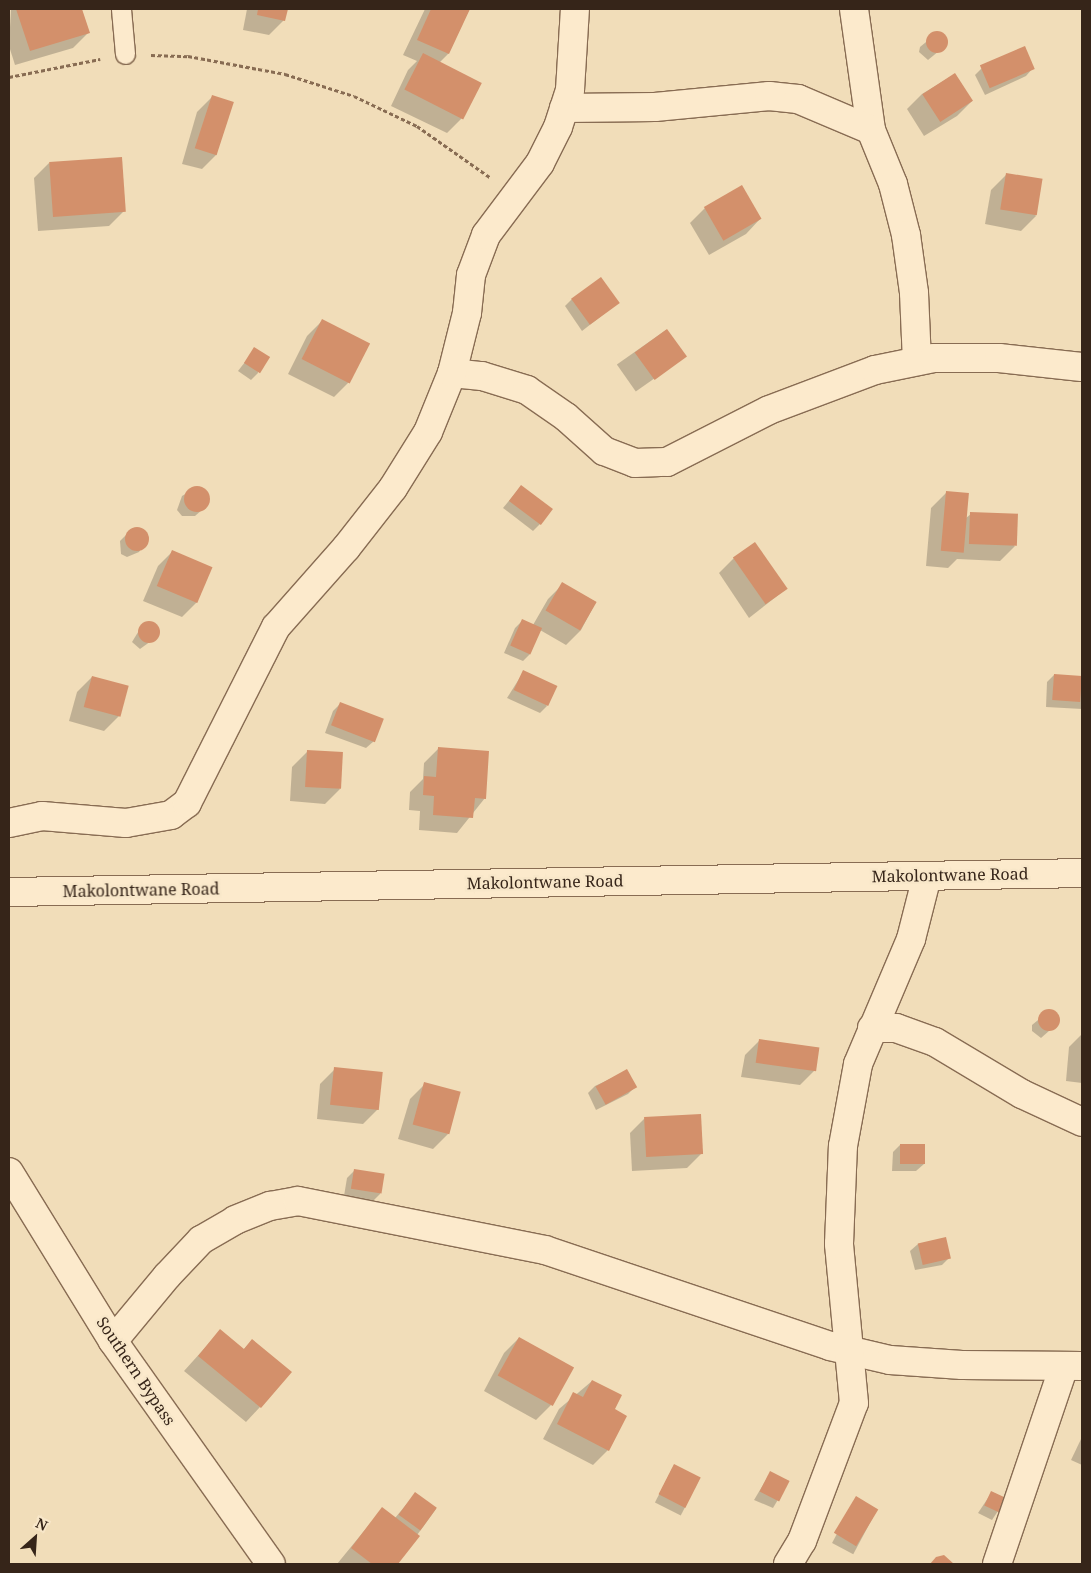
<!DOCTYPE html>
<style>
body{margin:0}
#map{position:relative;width:1091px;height:1573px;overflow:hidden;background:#f1ddb9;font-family:"Noto Serif",serif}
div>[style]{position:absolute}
.shadow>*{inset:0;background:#0003;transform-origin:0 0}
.building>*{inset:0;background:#d3906b;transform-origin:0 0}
.round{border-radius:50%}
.path>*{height:3px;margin-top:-1.5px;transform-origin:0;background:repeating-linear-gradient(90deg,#886c53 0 4px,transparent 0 6.5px)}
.roads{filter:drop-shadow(1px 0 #886c53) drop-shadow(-1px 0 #886c53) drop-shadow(0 1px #886c53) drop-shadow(0 -1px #886c53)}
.service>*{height:19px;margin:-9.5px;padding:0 9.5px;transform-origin:9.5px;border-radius:9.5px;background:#fceacc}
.minor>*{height:28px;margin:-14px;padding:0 14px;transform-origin:14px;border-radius:14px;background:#fceacc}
.tertiary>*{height:28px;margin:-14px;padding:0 14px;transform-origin:14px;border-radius:14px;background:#fceacc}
.secondary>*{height:28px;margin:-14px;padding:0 14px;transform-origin:14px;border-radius:14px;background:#fceacc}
span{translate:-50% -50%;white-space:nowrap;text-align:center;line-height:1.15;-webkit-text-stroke:5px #f8e7c9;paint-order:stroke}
.street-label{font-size:16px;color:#362519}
.frame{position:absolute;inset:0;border:10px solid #362519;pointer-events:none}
.north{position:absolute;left:10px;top:1513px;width:50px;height:50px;-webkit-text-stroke:4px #f8e7c9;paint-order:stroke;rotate:26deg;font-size:14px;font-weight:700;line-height:20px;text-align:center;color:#362519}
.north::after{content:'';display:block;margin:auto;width:18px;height:22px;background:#362519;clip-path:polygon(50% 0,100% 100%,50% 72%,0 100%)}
</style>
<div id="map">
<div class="shadow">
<i style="clip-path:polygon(11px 9px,81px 9px,88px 33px,73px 48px,15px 65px,9px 46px)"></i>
<i style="clip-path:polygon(247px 9px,286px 9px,284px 20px,269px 35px,243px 30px)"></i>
<i style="clip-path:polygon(425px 9px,469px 10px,448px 54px,439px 63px,462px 118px,447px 133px,391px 106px,408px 70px,417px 61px,403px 55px)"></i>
<i style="clip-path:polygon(937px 33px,943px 35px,945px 46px,928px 60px,919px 52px,920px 47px)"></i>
<i style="clip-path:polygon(982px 68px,1033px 68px,1026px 76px,985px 95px,975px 75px)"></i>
<i style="clip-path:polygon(955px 74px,972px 101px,957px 116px,924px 136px,907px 109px,922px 94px)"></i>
<i style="clip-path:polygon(212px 97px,217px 154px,202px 169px,182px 164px,197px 112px)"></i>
<i style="clip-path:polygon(49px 163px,124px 211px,109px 226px,38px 231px,34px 178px)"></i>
<i style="clip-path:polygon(1006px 175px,1036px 216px,1021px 231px,985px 224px,991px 190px)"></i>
<i style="clip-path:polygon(705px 208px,760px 219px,746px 234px,709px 255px,690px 223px)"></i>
<i style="clip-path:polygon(572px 299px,618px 303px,582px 331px,565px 306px)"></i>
<i style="clip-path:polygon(322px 321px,349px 382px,334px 397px,288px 374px,307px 336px)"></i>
<i style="left:666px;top:330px;width:33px;height:60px;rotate:55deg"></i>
<i style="clip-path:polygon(255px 349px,258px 373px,251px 380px,238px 371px)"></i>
<i style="clip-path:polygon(521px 486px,541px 523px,533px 531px,503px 508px)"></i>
<i style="clip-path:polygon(197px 487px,208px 496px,203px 509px,195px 516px,182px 516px,177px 510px,182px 496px)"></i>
<i style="clip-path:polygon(946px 493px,966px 518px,971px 514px,1015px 546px,1000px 561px,957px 559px,948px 568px,926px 566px,931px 508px)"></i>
<i style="clip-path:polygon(132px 529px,145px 532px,148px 537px,139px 552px,127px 557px,121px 554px,120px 541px)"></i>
<i style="clip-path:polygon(173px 551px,197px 602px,182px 617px,143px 601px,158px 566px)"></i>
<i style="clip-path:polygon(734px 558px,786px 589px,749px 618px,719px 573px)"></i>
<i style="clip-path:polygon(563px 584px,596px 602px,581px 630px,566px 645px,540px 630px,530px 654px,523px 661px,504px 653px,515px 628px,522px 621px,533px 625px,548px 599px)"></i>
<i style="clip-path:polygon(143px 624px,155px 625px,158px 636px,140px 649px,132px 642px)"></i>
<i style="clip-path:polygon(524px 671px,547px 706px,540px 713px,507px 698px)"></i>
<i style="clip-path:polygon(1054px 675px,1082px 677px,1082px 709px,1046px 707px,1047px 682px)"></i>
<i style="clip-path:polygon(92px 677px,119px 716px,104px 731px,69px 721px,77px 692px)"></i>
<i style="clip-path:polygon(340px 704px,374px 741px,366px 748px,325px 733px,333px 711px)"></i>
<i style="clip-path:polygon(439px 748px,485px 798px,457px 833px,419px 830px,420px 811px,409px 810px,410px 792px,423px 779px,424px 763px)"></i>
<i style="clip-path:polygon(307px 752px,340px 789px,325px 804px,290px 801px,292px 767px)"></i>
<i style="clip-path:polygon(1049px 1011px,1055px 1012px,1058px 1023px,1041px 1038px,1032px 1031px,1032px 1025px)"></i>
<i style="clip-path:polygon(1082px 1034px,1082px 1083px,1066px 1081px,1069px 1047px)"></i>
<i style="clip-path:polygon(760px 1040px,818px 1048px,815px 1070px,800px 1085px,741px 1077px,745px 1055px)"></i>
<i style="clip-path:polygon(335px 1069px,378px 1109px,363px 1124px,317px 1119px,320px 1084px)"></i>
<i style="clip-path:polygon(627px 1071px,635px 1087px,628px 1094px,596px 1110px,588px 1093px,595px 1086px)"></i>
<i style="clip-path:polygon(425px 1084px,448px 1134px,433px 1149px,398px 1139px,410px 1099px)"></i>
<i style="clip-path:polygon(645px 1118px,702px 1153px,687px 1168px,632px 1171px,630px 1133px)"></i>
<i style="clip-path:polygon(900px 1145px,924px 1164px,916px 1171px,892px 1171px,893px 1152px)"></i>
<i style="clip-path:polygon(355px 1170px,383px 1175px,380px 1194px,373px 1201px,344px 1196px,347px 1178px)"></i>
<i style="clip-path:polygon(918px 1244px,949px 1258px,942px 1265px,915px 1270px,910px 1251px)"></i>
<i style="clip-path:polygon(220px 1331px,243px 1350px,252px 1340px,260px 1407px,246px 1422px,184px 1371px)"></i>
<i style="clip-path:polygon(519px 1338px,551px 1405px,536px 1420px,484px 1391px,504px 1353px)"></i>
<i style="clip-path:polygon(592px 1381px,613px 1410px,608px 1450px,593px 1465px,543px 1439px,559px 1409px)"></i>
<i style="clip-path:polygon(1082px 1437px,1082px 1465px,1071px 1460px)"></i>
<i style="left:674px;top:1465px;width:29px;height:42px;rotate:27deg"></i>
<i style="clip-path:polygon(770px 1473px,789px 1481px,773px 1508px,754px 1500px)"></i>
<i style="clip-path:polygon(992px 1492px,1006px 1499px,992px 1520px,978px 1513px)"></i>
<i style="clip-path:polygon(415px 1494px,436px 1509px,396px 1564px,337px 1564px,382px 1509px,395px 1518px)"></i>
<i style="left:856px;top:1498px;width:24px;height:51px;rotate:28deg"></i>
</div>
<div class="building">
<i style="clip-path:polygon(16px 9px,82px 9px,90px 33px,30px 51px)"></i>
<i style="clip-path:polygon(258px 9px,288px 9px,285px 21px,257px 15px)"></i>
<i style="clip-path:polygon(431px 9px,470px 9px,449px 54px,417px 40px)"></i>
<i class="round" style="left:926px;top:31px;width:22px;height:22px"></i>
<i style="left:1025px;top:46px;width:25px;height:49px;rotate:67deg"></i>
<i style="left:423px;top:53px;width:66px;height:41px;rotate:27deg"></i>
<i style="left:955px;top:73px;width:33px;height:39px;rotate:57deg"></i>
<i style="left:212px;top:95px;width:23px;height:56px;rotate:18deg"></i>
<i style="left:122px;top:157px;width:55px;height:73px;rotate:86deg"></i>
<i style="left:1006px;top:173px;width:37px;height:37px;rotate:9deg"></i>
<i style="left:742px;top:185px;width:39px;height:44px;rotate:60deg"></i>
<i style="left:601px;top:277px;width:32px;height:37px;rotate:54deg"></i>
<i style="left:322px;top:319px;width:54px;height:45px;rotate:27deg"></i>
<i style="left:667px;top:329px;width:34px;height:40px;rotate:54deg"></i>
<i style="left:254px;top:347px;width:19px;height:19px;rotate:32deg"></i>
<i style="left:521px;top:485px;width:40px;height:20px;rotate:37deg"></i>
<i class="round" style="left:184px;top:486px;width:26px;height:26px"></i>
<i style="left:946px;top:491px;width:23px;height:60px;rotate:5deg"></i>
<i style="left:970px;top:512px;width:48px;height:32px;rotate:2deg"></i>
<i class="round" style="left:125px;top:527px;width:24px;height:24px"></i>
<i style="left:755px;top:542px;width:57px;height:27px;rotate:55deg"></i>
<i style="left:172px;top:550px;width:44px;height:39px;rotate:23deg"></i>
<i style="left:562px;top:582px;width:40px;height:33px;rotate:30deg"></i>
<i style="left:522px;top:619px;width:22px;height:29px;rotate:24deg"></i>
<i class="round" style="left:138px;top:621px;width:22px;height:22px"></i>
<i style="left:523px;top:670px;width:38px;height:22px;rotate:25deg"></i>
<i style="left:1054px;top:674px;width:28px;height:26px;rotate:4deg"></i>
<i style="left:92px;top:676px;width:38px;height:32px;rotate:15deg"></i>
<i style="left:340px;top:702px;width:47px;height:25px;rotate:21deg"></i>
<i style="clip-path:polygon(438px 747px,489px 751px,486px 799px,475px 798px,473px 818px,433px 815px,434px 796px,423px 795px,424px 776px,436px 777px)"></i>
<i style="left:307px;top:750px;width:36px;height:37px;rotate:3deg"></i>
<i class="round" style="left:1038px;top:1009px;width:22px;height:22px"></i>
<i style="left:759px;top:1039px;width:61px;height:24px;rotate:8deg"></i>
<i style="left:334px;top:1067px;width:49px;height:38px;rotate:6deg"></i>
<i style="left:627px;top:1069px;width:21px;height:36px;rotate:61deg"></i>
<i style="left:424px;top:1082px;width:38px;height:44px;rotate:15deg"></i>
<i style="left:701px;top:1114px;width:40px;height:57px;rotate:87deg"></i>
<i style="left:900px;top:1144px;width:25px;height:20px"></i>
<i style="left:354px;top:1169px;width:31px;height:20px;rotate:9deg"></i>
<i style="left:946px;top:1237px;width:22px;height:29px;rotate:77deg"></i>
<i style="clip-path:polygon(220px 1329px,244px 1349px,252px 1339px,292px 1372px,261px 1408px,198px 1356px)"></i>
<i style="left:519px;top:1337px;width:63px;height:44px;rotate:29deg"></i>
<i style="clip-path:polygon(592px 1380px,622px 1395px,615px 1409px,627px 1416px,609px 1451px,557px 1424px,573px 1392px,583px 1397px)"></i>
<i style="left:674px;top:1464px;width:30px;height:34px;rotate:27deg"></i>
<i style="left:770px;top:1471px;width:22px;height:23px;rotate:27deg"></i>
<i style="left:991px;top:1491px;width:19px;height:16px;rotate:25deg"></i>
<i style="left:415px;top:1492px;width:27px;height:28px;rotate:36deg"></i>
<i style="left:856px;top:1496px;width:26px;height:43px;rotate:31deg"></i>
<i style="clip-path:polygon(382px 1507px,420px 1536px,398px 1564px,372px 1564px,351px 1548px)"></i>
<i style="clip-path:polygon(944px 1555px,954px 1564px,930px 1564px,936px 1557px)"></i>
</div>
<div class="path">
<i style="left:151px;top:55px;width:37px;rotate:2deg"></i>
<i style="left:188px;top:56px;width:99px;rotate:10.5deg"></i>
<i style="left:285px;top:74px;width:72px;rotate:17.7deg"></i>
<i style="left:354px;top:96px;width:70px;rotate:25.5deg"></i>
<i style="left:417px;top:126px;width:90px;rotate:35.1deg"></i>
<i style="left:9px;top:77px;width:93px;rotate:-11.2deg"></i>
</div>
<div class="roads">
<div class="service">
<i style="left:121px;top:9px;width:45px;rotate:84.9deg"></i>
</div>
<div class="minor">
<i style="left:854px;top:9px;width:122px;rotate:82deg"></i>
<i style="left:871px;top:130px;width:58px;rotate:67.8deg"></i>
<i style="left:893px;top:184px;width:53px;rotate:75.7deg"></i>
<i style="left:906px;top:235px;width:59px;rotate:82.1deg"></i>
<i style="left:914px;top:293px;width:68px;rotate:87.5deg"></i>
<i style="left:564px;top:108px;width:91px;rotate:-0.6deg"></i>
<i style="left:655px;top:107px;width:115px;rotate:-5.5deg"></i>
<i style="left:769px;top:96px;width:29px;rotate:6deg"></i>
<i style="left:798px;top:99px;width:79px;rotate:23deg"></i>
<i style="left:452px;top:373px;width:30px;rotate:6deg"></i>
<i style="left:482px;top:376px;width:47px;rotate:17.3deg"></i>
<i style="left:527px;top:390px;width:47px;rotate:34.7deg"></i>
<i style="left:566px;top:417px;width:51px;rotate:41.8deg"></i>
<i style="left:604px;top:451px;width:33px;rotate:21deg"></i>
<i style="left:635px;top:463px;width:32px;rotate:-2deg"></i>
<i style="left:667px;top:462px;width:114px;rotate:-27deg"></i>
<i style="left:769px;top:410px;width:113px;rotate:-20.7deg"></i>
<i style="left:875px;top:370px;width:60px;rotate:-11.5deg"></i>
<i style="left:934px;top:358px;width:65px"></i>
<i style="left:999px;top:358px;width:83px;rotate:6.2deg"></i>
<i style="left:9px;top:823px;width:34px;rotate:-12deg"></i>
<i style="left:42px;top:816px;width:84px;rotate:4.8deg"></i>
<i style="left:126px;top:823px;width:46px;rotate:-10.1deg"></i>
<i style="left:171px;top:815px;width:20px;rotate:-37deg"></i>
<i style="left:187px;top:803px;width:197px;rotate:-63.2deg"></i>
<i style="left:276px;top:627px;width:106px;rotate:-48.5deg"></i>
<i style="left:346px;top:548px;width:76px;rotate:-51.9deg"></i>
<i style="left:393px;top:488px;width:66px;rotate:-58deg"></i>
<i style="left:428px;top:432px;width:64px;rotate:-67.9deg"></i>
<i style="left:452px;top:373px;width:62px;rotate:-76deg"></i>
<i style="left:467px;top:313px;width:38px;rotate:-84deg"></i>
<i style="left:471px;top:275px;width:43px;rotate:-69.4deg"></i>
<i style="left:486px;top:235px;width:90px;rotate:-53.1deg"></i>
<i style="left:540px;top:163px;width:40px;rotate:-63.4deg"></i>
<i style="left:558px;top:127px;width:39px;rotate:-72deg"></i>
<i style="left:570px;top:90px;width:81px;rotate:-86.5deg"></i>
<i style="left:872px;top:1028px;width:24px"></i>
<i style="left:896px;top:1028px;width:41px;rotate:19.7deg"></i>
<i style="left:935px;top:1042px;width:101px;rotate:30.9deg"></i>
<i style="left:1022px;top:1094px;width:66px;rotate:25deg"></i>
<i style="left:113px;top:1341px;width:85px;rotate:-50.3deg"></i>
<i style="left:167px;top:1276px;width:50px;rotate:-46.6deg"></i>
<i style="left:201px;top:1240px;width:39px;rotate:-30deg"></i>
<i style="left:235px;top:1220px;width:38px;rotate:-22deg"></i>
<i style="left:270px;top:1206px;width:28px;rotate:-10deg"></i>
<i style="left:298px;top:1201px;width:252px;rotate:11.2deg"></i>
<i style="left:545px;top:1250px;width:301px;rotate:18.6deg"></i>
<i style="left:830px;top:1346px;width:62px;rotate:13.1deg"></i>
<i style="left:890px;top:1360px;width:72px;rotate:4deg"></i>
<i style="left:962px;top:1365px;width:120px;rotate:0.5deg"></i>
<i style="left:788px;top:1564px;width:27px;rotate:-59deg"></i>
<i style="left:802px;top:1541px;width:147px;rotate:-69.4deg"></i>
<i style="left:854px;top:1403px;width:160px;rotate:-95.4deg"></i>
<i style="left:839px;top:1244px;width:98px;rotate:-87.7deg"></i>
<i style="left:843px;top:1146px;width:83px;rotate:-79.6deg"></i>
<i style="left:858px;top:1064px;width:136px;rotate:-67deg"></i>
<i style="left:911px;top:939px;width:65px;rotate:-75.7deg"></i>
<i style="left:997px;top:1564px;width:209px;rotate:-71.3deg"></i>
</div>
<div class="tertiary">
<i style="left:9px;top:1172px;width:198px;rotate:58.4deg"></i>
<i style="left:113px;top:1341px;width:273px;rotate:54.7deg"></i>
</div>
<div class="secondary">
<i style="left:9px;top:892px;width:1073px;rotate:-1.01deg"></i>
</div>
</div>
<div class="street-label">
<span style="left:950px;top:875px;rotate:-1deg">Makolontwane Road</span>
<span style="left:545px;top:882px;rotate:-1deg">Makolontwane Road</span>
<span style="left:141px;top:890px;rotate:-1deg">Makolontwane Road</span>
<span style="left:136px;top:1371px;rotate:56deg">Southern Bypass</span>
</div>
<div class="frame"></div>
<div class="north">N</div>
</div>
